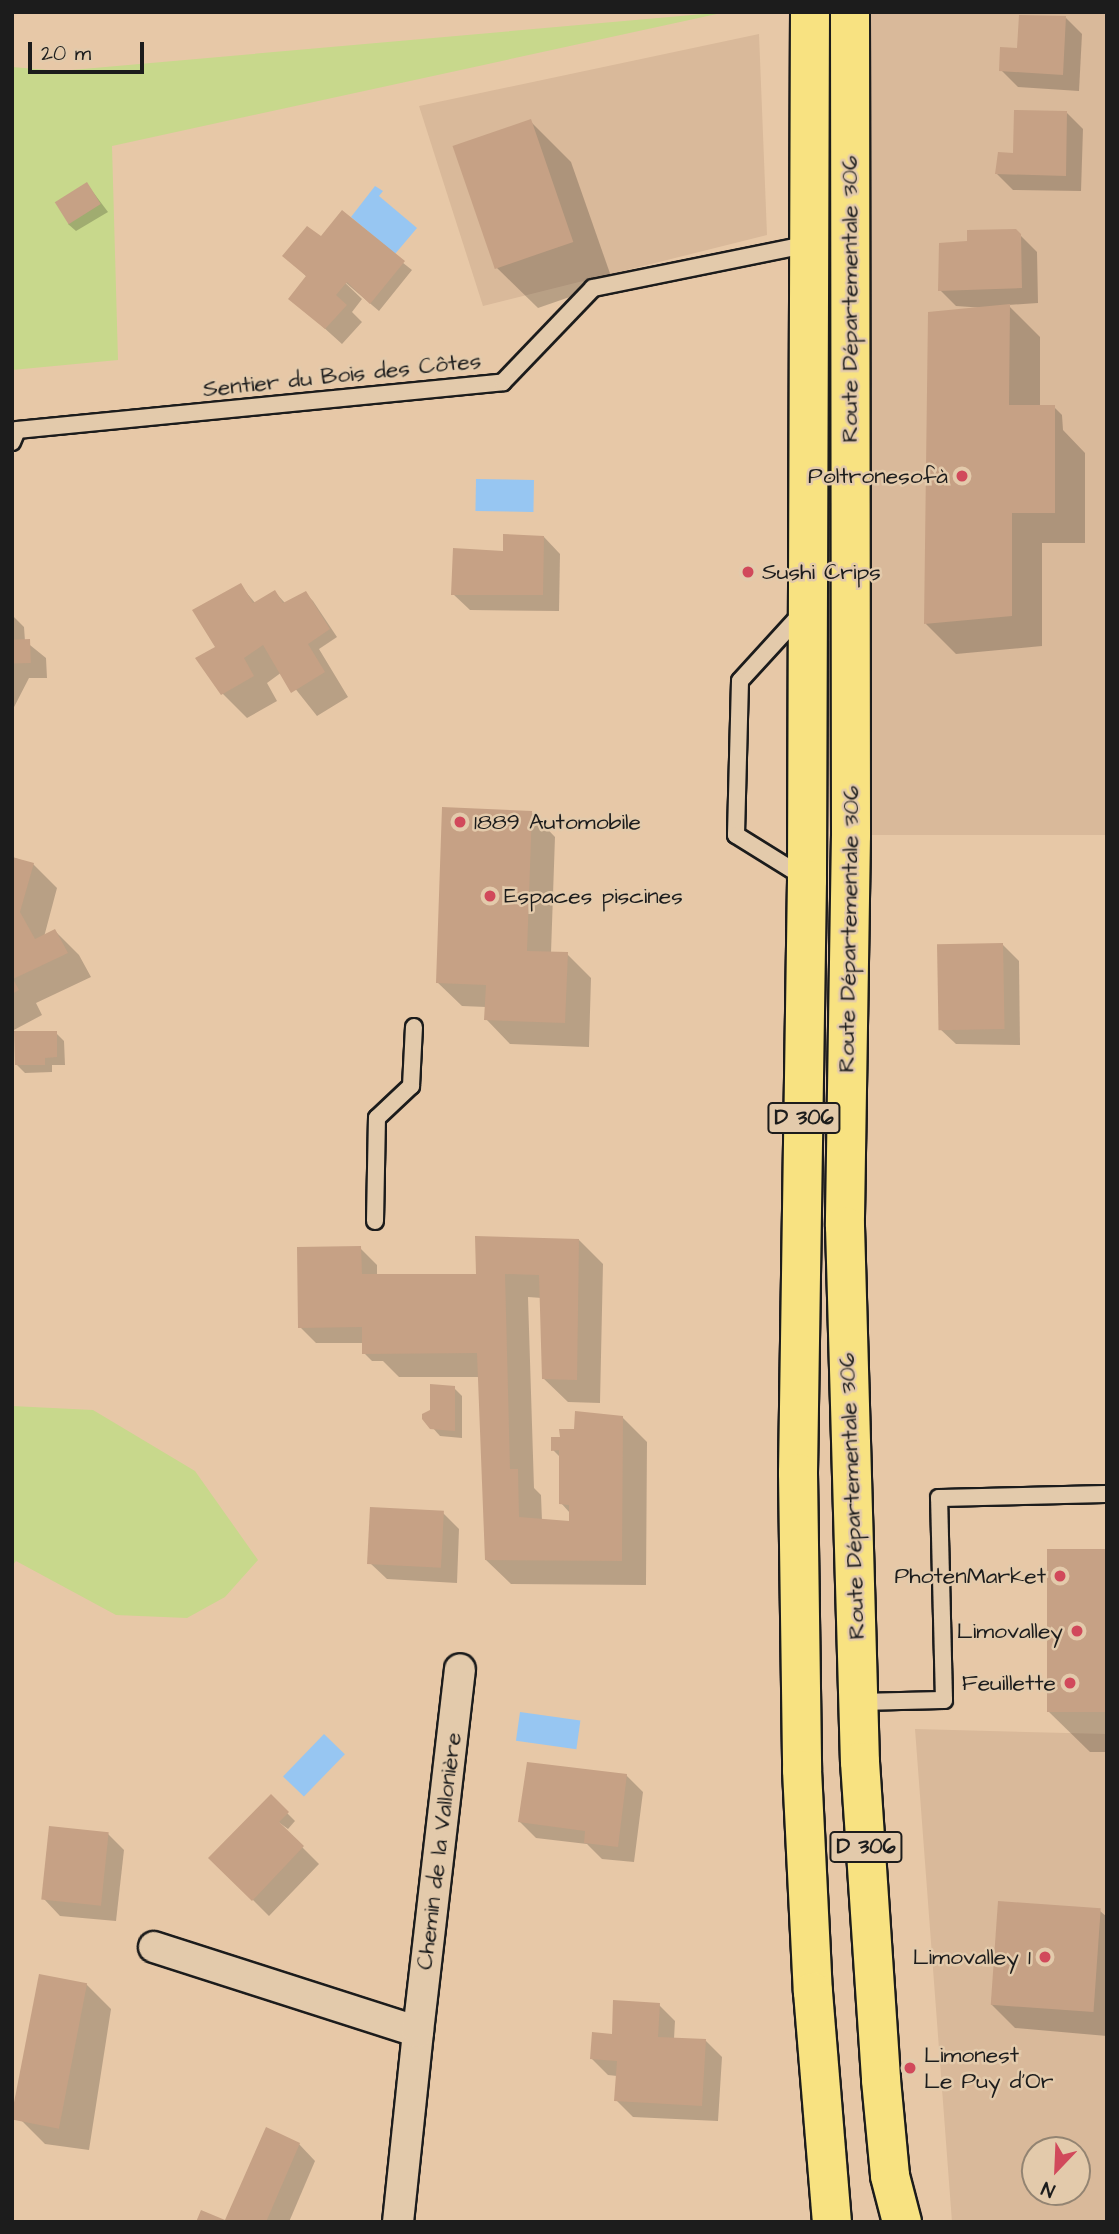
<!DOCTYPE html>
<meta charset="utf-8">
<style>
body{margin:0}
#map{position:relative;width:1119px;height:2234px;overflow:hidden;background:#e7c8a7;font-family:"Architects Daughter",sans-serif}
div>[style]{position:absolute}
.built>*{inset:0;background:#d9b99a;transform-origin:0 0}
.green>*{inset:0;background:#c8d88c}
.water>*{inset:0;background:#97c6f2;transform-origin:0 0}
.shadow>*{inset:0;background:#0003}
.building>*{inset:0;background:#c6a185;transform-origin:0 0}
.roads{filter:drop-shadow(2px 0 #1c1c1c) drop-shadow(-2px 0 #1c1c1c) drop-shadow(0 2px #1c1c1c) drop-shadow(0 -2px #1c1c1c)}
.lane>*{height:16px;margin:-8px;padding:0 8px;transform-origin:8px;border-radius:8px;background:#e3caab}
.street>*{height:30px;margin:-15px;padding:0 15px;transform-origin:15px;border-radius:15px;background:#e3caab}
.primary>*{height:38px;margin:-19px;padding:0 19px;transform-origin:19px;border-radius:19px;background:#f8e281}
.dots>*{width:19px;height:19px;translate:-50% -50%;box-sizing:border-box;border:4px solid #e3caab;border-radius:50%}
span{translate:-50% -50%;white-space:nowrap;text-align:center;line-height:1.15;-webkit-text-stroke:5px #e3caab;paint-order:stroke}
.shield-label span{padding:2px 5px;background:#e3caab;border:2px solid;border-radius:5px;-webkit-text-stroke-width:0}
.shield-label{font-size:21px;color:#1c1c1c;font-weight:700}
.street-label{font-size:23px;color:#1c1c1c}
.poi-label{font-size:23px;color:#1c1c1c}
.right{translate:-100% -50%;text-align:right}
.left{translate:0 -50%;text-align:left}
.frame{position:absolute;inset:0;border:14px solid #1c1c1c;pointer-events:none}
.north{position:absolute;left:1021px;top:2136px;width:70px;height:70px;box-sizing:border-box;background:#e3caab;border:2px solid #938472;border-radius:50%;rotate:203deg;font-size:19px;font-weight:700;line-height:28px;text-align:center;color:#1c1c1c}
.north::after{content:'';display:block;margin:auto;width:24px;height:32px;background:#d1495b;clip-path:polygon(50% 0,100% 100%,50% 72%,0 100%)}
.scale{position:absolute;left:28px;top:42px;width:116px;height:32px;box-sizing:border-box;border:4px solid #1c1c1c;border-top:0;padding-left:9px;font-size:21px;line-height:24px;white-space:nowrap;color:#1c1c1c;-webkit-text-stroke:5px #e3caab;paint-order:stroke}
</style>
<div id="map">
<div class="built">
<i style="left:850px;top:12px;width:257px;height:823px"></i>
<i style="clip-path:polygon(759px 34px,767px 235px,483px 306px,419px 106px)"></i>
<i style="clip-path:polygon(evenodd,915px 1729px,1107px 1734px,1107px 2222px,952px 2222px,915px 1729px,1035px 2150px,1077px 2150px,1077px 2192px,1035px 2192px,1035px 2150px)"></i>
</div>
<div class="green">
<i style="clip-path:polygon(726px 12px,112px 146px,118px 360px,12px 370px,12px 67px,60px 71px)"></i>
<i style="clip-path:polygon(12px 1406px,93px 1410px,195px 1471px,258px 1560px,225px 1597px,187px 1618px,116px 1615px,16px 1561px,12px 1566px)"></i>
</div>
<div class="water">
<i style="clip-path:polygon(375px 186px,383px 191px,379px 196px,417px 228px,395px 254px,351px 217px)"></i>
<i style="left:476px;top:479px;width:58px;height:32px;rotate:1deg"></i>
<i style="left:520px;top:1712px;width:61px;height:29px;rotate:8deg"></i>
<i style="left:324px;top:1734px;width:29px;height:59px;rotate:44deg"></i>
</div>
<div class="shadow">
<i style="clip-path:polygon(1066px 18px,1082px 34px,1079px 91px,1018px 87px,1001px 70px,1019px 49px)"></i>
<i style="clip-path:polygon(1067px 113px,1083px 129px,1081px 191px,1013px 190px,997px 174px)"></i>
<i style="clip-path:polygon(530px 121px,571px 162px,613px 282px,538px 308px,497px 268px)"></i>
<i style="clip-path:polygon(87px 184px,108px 212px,76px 231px,68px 224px)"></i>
<i style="clip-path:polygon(1020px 235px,1037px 252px,1038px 303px,1008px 305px,1040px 337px,1040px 407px,1054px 407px,1062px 415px,1063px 430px,1085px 453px,1085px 543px,1042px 543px,1042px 646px,956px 654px,926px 624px,985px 308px,956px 306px,940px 290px)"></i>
<i style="clip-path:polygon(321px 238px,388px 251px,412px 270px,379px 311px,339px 277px,362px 299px,352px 312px,362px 322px,342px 344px,291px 298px,307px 277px,285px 255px)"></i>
<i style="clip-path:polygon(544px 537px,560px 554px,559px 611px,470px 610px,453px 594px,504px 553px)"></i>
<i style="clip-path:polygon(241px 586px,256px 604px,275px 592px,285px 603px,305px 593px,313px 601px,337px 637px,319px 649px,348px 697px,317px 716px,282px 672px,267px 683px,277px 701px,247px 718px,223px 694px,207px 673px)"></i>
<i style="clip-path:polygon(12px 615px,24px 627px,25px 641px,46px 658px,47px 678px,29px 678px,12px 711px)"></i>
<i style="clip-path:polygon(531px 812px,555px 837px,551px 953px,567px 954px,591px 978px,589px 1047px,510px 1044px,486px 1019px,486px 1007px,462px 1006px,437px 982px)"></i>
<i style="clip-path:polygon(12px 857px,33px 864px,57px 888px,44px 937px,55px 931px,79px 955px,91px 977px,36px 1003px,42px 1015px,12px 1031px)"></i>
<i style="clip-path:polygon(1002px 944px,1019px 961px,1020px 1045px,956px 1044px,939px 1028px)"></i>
<i style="clip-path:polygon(56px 1033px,64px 1041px,65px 1065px,52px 1065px,52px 1072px,25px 1073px,17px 1065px)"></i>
<i style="clip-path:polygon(579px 1240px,603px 1264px,600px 1403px,568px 1402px,543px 1378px,542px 1298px,528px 1297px,534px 1488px,541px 1495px,542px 1521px,570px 1523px,570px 1513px,561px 1503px,561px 1458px,553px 1450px,576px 1431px,623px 1418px,647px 1442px,646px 1585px,511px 1584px,486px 1560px,480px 1377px,399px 1377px,383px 1361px,372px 1361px,364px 1353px,364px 1343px,316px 1343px,300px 1327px,360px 1248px,377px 1265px,377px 1276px,478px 1276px)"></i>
<i style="clip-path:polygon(454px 1388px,462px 1396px,462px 1438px,440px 1436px,432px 1427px)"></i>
<i style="clip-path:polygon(443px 1513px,459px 1529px,457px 1583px,387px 1579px,370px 1563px)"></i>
<i style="clip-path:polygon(1107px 1551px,1107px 1752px,1090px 1752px,1049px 1712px)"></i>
<i style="clip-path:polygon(626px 1775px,643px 1792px,634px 1862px,602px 1859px,587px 1844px,536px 1838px,520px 1822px)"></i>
<i style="clip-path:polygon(271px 1797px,295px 1821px,288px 1829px,273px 1818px,319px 1864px,269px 1916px,211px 1858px)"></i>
<i style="clip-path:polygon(108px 1834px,124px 1850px,116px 1921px,60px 1916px,44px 1899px)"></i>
<i style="clip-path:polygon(1100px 1911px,1107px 1917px,1107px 2036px,1015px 2028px,991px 2004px)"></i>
<i style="clip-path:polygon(86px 1984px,111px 2009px,89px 2150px,45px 2144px,21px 2120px)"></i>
<i style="clip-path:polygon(659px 2005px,675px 2021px,674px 2039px,706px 2041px,722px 2057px,718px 2121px,633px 2117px,616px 2100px,617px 2076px,608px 2075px,592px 2059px,613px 2036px)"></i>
<i style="clip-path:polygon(299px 2144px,315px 2161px,289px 2222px,226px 2222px)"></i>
</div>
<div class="building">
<i style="clip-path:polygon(1019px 15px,1066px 16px,1063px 75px,999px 71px,1000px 47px,1017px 48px)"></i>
<i style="clip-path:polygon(1014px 110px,1067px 111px,1066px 176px,995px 174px,998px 152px,1013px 153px)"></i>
<i style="left:531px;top:119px;width:130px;height:83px;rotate:71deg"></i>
<i style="left:87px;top:182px;width:26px;height:38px;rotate:58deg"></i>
<i style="clip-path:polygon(342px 210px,405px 261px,370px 304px,347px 282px,336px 295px,347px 305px,325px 329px,288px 299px,306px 276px,282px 256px,307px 226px,321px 236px)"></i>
<i style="clip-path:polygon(1016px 229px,1021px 234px,1022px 288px,938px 291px,939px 243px,967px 241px,967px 230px)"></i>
<i style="clip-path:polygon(1010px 304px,1009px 405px,1055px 405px,1055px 513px,1012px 513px,1012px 616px,924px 624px,928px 312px)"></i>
<i style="clip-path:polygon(503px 534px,544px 536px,543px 595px,451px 595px,453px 548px,503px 551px)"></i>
<i style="clip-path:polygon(241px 583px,253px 603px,275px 590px,283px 603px,306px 591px,330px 629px,308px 644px,325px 672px,291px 693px,263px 645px,244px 658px,254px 676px,221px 695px,195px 658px,215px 647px,192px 610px)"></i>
<i style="left:30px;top:639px;width:24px;height:18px;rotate:88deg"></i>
<i style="clip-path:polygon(442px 807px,532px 811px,527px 951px,568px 952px,565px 1023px,484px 1020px,486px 985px,436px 983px)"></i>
<i style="clip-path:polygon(12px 857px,34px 863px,20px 912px,35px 939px,55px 929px,68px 953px,13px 979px,19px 990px,12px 994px)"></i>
<i style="left:1003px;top:943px;width:86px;height:66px;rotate:89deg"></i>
<i style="clip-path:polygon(14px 1031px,57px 1031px,57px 1057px,45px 1058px,45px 1065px,15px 1065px)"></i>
<i style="clip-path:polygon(475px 1236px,579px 1239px,577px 1380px,542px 1379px,539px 1275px,505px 1274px,510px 1469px,518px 1469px,519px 1517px,569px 1521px,569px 1505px,559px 1504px,559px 1450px,551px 1451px,551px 1437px,560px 1437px,559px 1429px,574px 1429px,575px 1411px,623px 1416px,622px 1561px,485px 1560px,477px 1353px,362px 1354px,362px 1327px,298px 1328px,297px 1247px,361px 1246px,362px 1274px,476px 1274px)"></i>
<i style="clip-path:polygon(430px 1384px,455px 1386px,455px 1431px,430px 1429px,422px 1419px,422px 1414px,430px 1410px)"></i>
<i style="left:370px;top:1507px;width:74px;height:57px;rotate:3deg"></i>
<i style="left:1047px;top:1549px;width:60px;height:163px"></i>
<i style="clip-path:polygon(527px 1762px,627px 1774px,618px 1847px,584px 1843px,585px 1831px,518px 1822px)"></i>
<i style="clip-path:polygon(271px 1794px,289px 1812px,279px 1822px,304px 1846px,252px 1901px,208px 1858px)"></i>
<i style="left:49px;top:1826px;width:60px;height:74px;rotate:6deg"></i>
<i style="left:998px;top:1901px;width:103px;height:104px;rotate:4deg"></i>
<i style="left:39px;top:1974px;width:49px;height:148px;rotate:11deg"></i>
<i style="clip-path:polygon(613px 2000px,660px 2003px,658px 2037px,706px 2039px,702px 2106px,614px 2101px,617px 2061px,590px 2059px,592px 2032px,612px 2034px)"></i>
<i style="clip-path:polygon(266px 2127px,300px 2143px,266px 2222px,196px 2222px,201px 2210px,225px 2220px)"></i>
</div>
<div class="roads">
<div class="lane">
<i style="left:12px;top:442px;width:13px;rotate:-67deg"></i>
<i style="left:17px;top:430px;width:488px;rotate:-5.6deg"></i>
<i style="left:503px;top:382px;width:130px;rotate:-46.2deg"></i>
<i style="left:593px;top:288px;width:220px;rotate:-11.5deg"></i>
<i style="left:802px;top:613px;width:92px;rotate:132.4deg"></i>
<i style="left:740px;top:681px;width:154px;rotate:91.5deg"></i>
<i style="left:736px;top:835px;width:81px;rotate:31.9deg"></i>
<i style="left:375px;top:1221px;width:103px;rotate:-88.9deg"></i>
<i style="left:377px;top:1118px;width:47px;rotate:-43.3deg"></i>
<i style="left:411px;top:1086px;width:59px;rotate:-87.1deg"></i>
<i style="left:858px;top:1702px;width:86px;rotate:-1.3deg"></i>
<i style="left:944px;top:1700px;width:202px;rotate:-91.4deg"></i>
<i style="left:939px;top:1498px;width:168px;rotate:-1.4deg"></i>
</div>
<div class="street">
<i style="left:154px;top:1947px;width:277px;rotate:17.8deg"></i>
<i style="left:418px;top:2032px;width:191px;rotate:96deg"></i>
<i style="left:418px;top:2032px;width:365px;rotate:-83.4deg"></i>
</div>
<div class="primary">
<i style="left:810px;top:12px;width:868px;rotate:90.2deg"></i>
<i style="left:807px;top:880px;width:593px;rotate:90.87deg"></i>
<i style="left:798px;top:1473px;width:297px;rotate:89.2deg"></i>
<i style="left:802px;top:1770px;width:222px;rotate:87.2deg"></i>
<i style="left:813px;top:1992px;width:231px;rotate:85.3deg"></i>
<i style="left:850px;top:12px;width:823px;rotate:89.93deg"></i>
<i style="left:851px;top:835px;width:391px;rotate:90.9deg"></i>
<i style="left:845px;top:1226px;width:536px;rotate:88.4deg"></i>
<i style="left:860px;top:1762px;width:319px;rotate:86.2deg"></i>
<i style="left:881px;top:2080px;width:96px;rotate:84.6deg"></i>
<i style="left:890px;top:2176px;width:48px;rotate:75.4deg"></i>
</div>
</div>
<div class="dots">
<i style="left:962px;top:476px;background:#d1495b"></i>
<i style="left:748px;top:572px;background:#d1495b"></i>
<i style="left:460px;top:822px;background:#d1495b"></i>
<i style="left:490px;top:896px;background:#d1495b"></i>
<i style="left:1060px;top:1576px;background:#d1495b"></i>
<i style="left:1077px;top:1631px;background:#d1495b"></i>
<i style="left:1070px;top:1683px;background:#d1495b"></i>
<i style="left:1045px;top:1957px;background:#d1495b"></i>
<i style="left:910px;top:2068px;background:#d1495b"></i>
</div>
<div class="shield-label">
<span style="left:804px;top:1118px">D 306</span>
<span style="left:866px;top:1847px">D 306</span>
</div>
<div class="street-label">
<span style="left:850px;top:299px;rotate:-90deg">Route Départementale 306</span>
<span style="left:342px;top:375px;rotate:-6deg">Sentier du Bois des Côtes</span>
<span style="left:849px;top:929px;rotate:-89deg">Route Départementale 306</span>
<span style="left:852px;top:1496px;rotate:-92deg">Route Départementale 306</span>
<span style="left:439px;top:1851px;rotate:-83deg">Chemin de la Vallonière</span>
</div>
<div class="poi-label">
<span class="right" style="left:948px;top:476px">Poltronesofà</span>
<span class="left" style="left:762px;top:572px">Sushi Crips</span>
<span class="left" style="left:474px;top:822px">1889 Automobile</span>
<span class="left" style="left:504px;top:896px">Espaces piscines</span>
<span class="right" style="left:1046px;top:1576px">PhotenMarket</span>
<span class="right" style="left:1063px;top:1631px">Limovalley</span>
<span class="right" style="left:1056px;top:1683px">Feuillette</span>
<span class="right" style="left:1031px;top:1957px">Limovalley 1</span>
<span class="left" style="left:924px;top:2068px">Limonest<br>Le Puy d'Or</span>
</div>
<div class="frame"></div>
<div class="north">N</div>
<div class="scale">20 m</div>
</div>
